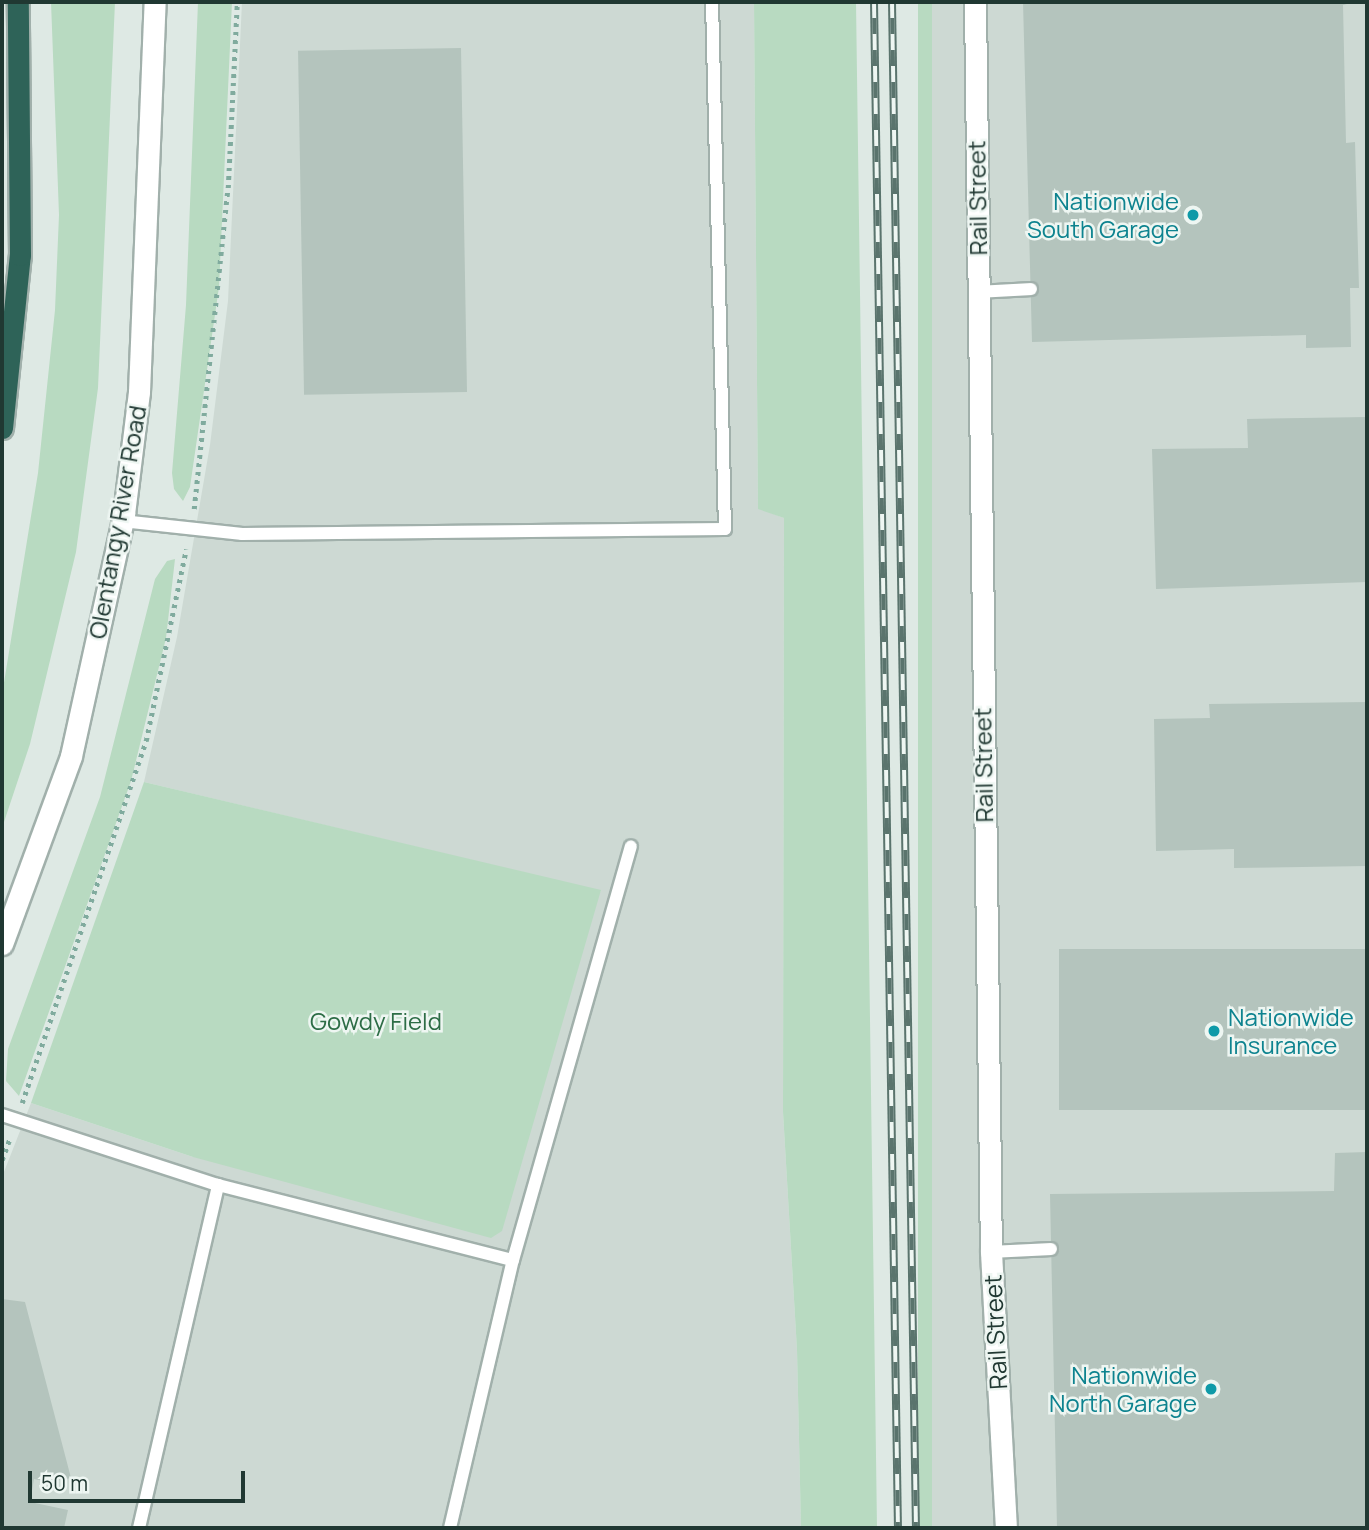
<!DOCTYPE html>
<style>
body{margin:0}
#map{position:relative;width:1369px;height:1530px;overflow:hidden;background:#dee9e4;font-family:Manrope,sans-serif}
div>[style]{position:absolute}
.built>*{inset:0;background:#cdd9d3;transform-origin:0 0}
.green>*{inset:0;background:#b8dac1;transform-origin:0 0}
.building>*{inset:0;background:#b4c4bd;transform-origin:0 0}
.path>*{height:4.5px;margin-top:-2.25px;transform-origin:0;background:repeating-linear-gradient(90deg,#80ab9e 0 3.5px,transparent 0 8.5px)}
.roads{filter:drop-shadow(2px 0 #a1b0ab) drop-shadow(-2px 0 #a1b0ab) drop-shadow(0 2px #a1b0ab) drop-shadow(0 -2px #a1b0ab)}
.service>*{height:12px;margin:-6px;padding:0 6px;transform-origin:6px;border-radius:6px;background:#fff}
.minor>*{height:21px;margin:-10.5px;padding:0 10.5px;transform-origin:10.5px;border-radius:10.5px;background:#fff}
.secondary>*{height:21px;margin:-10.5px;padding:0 10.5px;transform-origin:10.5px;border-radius:10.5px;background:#fff}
.motorway>*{height:21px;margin:-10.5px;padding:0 10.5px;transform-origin:10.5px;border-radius:10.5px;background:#2e6358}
.rail>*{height:8px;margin-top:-4px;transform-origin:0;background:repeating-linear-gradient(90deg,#eef6f2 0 16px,#5a746d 0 32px);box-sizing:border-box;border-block:2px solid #5a746d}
.dots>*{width:19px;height:19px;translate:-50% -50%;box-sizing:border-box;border:4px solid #eef6f2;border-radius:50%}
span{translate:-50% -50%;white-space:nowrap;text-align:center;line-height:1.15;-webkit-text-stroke:5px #eef6f2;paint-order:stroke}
.street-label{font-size:24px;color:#203832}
.culture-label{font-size:24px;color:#0d838f}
.right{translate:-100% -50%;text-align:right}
.left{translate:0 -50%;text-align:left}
.park-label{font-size:24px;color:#2d6d46}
.frame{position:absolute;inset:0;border:4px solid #203832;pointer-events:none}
.scale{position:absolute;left:28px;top:1471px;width:217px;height:32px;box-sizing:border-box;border:4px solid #203832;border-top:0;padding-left:9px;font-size:21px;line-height:24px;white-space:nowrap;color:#203832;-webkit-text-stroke:5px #eef6f2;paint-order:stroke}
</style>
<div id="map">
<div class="built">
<i style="clip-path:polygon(242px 2px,754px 2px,758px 508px,784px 518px,783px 1112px,797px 1350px,801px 1528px,2px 1528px,2px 1177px,31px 1103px,193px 1157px,601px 891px,144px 782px,177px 637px,210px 445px,228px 301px)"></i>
<i style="left:932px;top:2px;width:435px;height:1526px"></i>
</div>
<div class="green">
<i style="clip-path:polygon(51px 2px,115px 2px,98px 388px,76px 552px,30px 744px,2px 828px,2px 695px,38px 473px,55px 310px,59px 215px)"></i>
<i style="clip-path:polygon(198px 2px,232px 2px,219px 287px,190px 487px,183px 501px,174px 489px,172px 473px,186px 305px)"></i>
<i style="clip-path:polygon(754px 2px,856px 2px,877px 1528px,801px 1528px,797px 1350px,783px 1112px,784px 518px,758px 509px)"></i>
<i style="left:918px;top:2px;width:14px;height:1526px"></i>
<i style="clip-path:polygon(175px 559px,166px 638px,131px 781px,19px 1096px,6px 1081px,8px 1049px,100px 797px,155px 579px,167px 561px)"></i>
<i style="clip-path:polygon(144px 782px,601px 890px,502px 1231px,491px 1238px,193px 1157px,31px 1103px)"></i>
</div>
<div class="building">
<i style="clip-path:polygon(1023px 2px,1355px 2px,1343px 5px,1346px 143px,1355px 142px,1359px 288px,1350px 288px,1351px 347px,1306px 348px,1306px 335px,1032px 342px)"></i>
<i style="left:461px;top:48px;width:344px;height:163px;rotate:89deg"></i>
<i style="clip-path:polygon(1367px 417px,1367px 582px,1156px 589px,1152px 449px,1248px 448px,1247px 419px)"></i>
<i style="clip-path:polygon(1367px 702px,1367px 866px,1234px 868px,1234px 849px,1156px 851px,1154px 719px,1210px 718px,1209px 704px)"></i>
<i style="left:1367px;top:949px;width:161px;height:308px;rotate:90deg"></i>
<i style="clip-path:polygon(1367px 1152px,1367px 1528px,1057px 1528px,1050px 1194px,1334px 1191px,1335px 1153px)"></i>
<i style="clip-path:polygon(2px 1299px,25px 1302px,71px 1478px,49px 1482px,34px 1479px,30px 1502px,68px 1510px,64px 1528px,2px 1528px)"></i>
</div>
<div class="path">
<i style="left:194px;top:509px;width:323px;rotate:-84deg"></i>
<i style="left:228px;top:188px;width:186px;rotate:-87.2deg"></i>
<i style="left:22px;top:1103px;width:383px;rotate:-71.1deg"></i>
<i style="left:146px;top:741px;width:196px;rotate:-78.2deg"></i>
<i style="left:2px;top:1160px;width:23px;rotate:-70deg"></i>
</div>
<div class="roads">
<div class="service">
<i style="left:978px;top:292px;width:53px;rotate:-3.2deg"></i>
<i style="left:122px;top:521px;width:121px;rotate:6.2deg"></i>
<i style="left:242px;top:534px;width:483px;rotate:-0.6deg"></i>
<i style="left:725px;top:529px;width:527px;rotate:-91.41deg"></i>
<i style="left:2px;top:1115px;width:227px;rotate:18deg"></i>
<i style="left:218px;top:1185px;width:304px;rotate:14.3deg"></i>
<i style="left:991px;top:1252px;width:60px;rotate:-2.9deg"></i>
<i style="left:139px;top:1528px;width:352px;rotate:-77deg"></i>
<i style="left:450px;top:1528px;width:275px;rotate:-76.8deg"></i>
<i style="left:513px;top:1260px;width:430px;rotate:-74.1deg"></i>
</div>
<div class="minor">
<i style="left:975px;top:2px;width:1250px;rotate:89.27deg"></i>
<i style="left:991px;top:1252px;width:276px;rotate:86.9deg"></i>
</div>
<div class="secondary">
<i style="left:2px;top:944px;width:200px;rotate:-69.8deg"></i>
<i style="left:71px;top:756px;width:248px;rotate:-77.6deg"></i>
<i style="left:124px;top:514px;width:123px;rotate:-83deg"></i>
<i style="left:139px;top:392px;width:390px;rotate:-87.7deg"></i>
</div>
<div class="motorway">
<i style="left:2px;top:428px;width:174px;rotate:-84.1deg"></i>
<i style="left:20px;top:255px;width:253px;rotate:-90.5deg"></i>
</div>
</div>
<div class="rail">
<i style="left:874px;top:2px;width:1526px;rotate:89.1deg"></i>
<i style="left:892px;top:2px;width:1526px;rotate:89.1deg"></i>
</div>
<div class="dots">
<i style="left:1193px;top:215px;background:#0f9aa8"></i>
<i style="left:1214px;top:1031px;background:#0f9aa8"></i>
<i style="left:1211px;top:1389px;background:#0f9aa8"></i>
</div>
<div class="street-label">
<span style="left:977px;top:198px;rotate:-91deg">Rail Street</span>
<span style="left:117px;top:522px;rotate:-80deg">Olentangy River Road</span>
<span style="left:983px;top:765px;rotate:-91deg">Rail Street</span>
<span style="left:995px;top:1332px;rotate:-93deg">Rail Street</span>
</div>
<div class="culture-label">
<span class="right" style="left:1179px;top:215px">Nationwide<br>South Garage</span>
<span class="left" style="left:1228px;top:1031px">Nationwide<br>Insurance</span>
<span class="right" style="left:1197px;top:1389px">Nationwide<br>North Garage</span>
</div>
<div class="park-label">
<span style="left:376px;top:1021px">Gowdy Field</span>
</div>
<div class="frame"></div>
<div class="scale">50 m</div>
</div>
